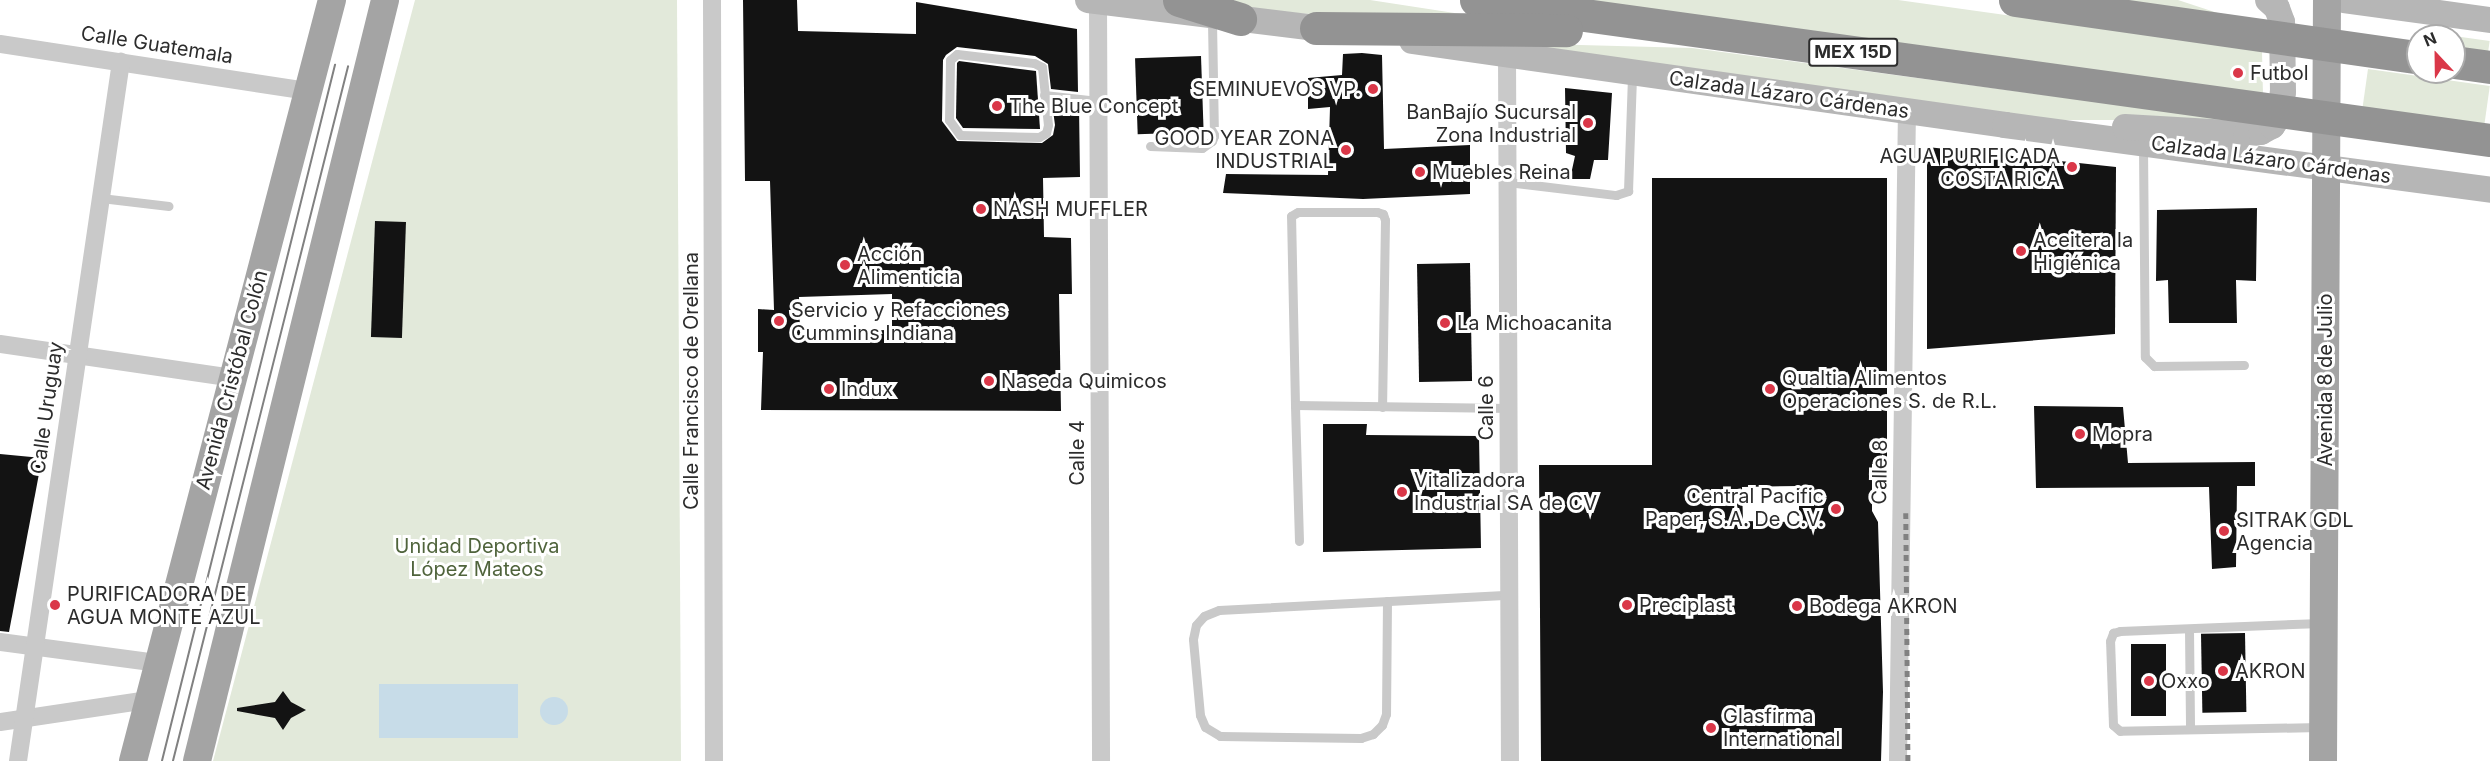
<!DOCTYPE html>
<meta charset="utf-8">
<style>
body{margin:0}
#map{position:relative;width:2490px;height:761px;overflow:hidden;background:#fff;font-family:Inter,sans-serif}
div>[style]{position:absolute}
.green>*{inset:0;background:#e2e9da;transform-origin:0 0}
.water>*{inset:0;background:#c7dce8;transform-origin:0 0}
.round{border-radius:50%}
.building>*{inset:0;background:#131313;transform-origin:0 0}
.service>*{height:9px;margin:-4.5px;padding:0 4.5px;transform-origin:4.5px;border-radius:4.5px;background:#c9c9c9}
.minor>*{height:18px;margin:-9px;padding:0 9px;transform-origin:9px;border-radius:9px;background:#c9c9c9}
.secondary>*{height:26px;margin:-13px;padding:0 13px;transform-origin:13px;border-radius:13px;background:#b6b6b6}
.primary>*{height:28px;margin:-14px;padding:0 14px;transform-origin:14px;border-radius:14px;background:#a4a4a4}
.motorway>*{height:33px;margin:-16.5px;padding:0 16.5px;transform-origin:16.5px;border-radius:16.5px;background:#939393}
.tram>*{height:1.5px;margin:-0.75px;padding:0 0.75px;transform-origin:0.75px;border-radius:0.75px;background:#818181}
.rail>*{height:4.5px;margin-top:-2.25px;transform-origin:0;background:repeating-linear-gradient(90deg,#818181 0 6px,transparent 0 10.5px)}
.dots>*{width:16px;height:16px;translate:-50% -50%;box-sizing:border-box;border:3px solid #fff;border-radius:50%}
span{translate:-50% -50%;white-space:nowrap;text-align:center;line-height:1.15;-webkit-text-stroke:6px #fff;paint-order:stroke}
.shield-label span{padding:2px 4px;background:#fff;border:2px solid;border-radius:4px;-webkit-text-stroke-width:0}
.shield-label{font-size:18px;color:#2c2c2c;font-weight:700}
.street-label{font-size:20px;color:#2c2c2c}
.poi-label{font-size:20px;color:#2c2c2c}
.left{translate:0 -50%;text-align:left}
.right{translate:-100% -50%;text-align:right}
.park-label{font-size:20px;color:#50643c}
.north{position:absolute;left:2406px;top:24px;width:60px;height:60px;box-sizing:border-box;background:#fff;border:2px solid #ababab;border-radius:50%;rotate:338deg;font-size:16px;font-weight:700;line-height:24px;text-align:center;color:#2c2c2c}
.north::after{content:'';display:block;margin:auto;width:21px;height:27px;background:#da3748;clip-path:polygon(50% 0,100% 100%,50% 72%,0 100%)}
</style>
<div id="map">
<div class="green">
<i style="clip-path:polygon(415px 0,677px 0,681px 761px,213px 761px)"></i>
<i style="clip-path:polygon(1213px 0,1370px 0,1533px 25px,1249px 11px)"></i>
<i style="clip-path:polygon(1574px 0,1898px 0,2262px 51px,2263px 96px)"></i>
<i style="clip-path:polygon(2075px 0,2178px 0,2248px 23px)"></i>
<i style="left:2454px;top:36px;width:36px;height:16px;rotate:8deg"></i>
<i style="clip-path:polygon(1507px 43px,1692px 48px,2234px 120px,2031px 120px)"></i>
<i style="left:2368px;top:69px;width:123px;height:41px;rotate:8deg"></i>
</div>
<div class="water">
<i style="left:379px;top:684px;width:139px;height:54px"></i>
<i class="round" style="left:540px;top:697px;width:28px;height:28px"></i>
</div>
<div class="building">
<i style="clip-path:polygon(evenodd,743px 0,797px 0,798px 31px,916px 34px,916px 2px,1077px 29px,1078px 92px,1051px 89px,1048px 64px,1035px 56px,957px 47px,946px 55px,943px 60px,942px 121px,957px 141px,1042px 143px,1053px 135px,1055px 125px,1052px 103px,1079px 106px,1080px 177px,1043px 178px,1044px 237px,1071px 238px,1072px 294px,1059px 294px,1061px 411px,761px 410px,763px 352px,758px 352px,758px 309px,774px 310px,770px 181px,745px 181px,743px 0,892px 294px,892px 330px,800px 331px,799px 297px,892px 294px)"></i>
<i style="clip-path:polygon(1362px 53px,1382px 55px,1384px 149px,1470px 145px,1470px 194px,1363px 199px,1223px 193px,1226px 174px,1328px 175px,1330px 107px,1308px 109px,1308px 78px,1342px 75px,1343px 54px)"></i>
<i style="left:1201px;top:56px;width:76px;height:66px;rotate:88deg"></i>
<i style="clip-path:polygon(959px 61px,1036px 71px,1040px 129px,963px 128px,956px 118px,957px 63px)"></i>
<i style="clip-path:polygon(1565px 88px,1612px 93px,1608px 160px,1594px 160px,1590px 179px,1570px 179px,1575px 156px,1566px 153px)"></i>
<i style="clip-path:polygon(1927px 147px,2116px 167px,2115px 334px,1927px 349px)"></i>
<i style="clip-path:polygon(evenodd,1652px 178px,1887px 178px,1887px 464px,1872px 464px,1872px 511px,1878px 522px,1883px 692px,1881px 761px,1541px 761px,1539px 465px,1652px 465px,1652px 178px,1799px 486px,1799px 522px,1743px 521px,1742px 487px,1799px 486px)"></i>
<i style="clip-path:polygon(2257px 208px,2256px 281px,2236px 280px,2237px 323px,2169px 323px,2168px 280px,2156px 281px,2157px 210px)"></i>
<i style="left:375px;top:221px;width:31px;height:116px;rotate:2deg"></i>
<i style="left:1470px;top:263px;width:118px;height:53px;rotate:89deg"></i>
<i style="clip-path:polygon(2034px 406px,2123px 407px,2128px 463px,2255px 462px,2255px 486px,2237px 486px,2236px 567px,2212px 569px,2209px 487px,2036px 488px)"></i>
<i style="clip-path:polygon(1323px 424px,1367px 424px,1366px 435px,1479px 436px,1481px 548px,1323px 552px)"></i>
<i style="clip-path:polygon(0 454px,42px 458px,9px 632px,0 631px)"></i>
<i style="left:2245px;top:633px;width:79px;height:44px;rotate:89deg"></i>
<i style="left:2166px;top:644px;width:72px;height:35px;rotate:90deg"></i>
<i style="clip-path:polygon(283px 691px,291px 702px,306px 710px,291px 718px,283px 730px,275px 718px,237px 711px,237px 708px,275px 702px)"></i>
</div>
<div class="service">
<i style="left:957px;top:54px;width:78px;rotate:6.7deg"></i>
<i style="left:1034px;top:63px;width:9px;rotate:27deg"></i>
<i style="left:1042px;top:67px;width:58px;rotate:84.1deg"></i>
<i style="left:1048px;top:125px;width:8px;rotate:104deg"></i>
<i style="left:1046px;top:133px;width:8px;rotate:150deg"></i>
<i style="left:1039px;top:137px;width:79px;rotate:-178.5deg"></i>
<i style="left:960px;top:135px;width:19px;rotate:-126deg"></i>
<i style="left:949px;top:120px;width:60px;rotate:-89deg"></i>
<i style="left:950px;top:60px;width:9px;rotate:-41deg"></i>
<i style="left:1044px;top:95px;width:54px;rotate:6.3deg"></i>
<i style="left:1150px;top:146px;width:52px;rotate:2.2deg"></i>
<i style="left:1202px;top:148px;width:12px;rotate:-35deg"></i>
<i style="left:1212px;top:141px;width:5px;rotate:-68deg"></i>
<i style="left:1214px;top:136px;width:118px;rotate:-91deg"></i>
<i style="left:2143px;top:146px;width:211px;rotate:89.5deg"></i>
<i style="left:2145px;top:357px;width:13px;rotate:45deg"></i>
<i style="left:2154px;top:366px;width:90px;rotate:-0.6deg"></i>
<i style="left:1508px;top:182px;width:109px;rotate:6.9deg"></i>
<i style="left:1616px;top:195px;width:13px;rotate:-18deg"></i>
<i style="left:1628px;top:191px;width:116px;rotate:-88deg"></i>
<i style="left:101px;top:198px;width:68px;rotate:6.7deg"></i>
<i style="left:1295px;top:405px;width:189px;rotate:-91.2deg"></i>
<i style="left:1291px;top:216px;width:8px;rotate:-30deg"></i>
<i style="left:1298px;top:212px;width:79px"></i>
<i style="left:1377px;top:212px;width:6px;rotate:18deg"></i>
<i style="left:1383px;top:214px;width:6px;rotate:72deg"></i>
<i style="left:1385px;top:220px;width:187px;rotate:90.9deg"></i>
<i style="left:1299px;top:541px;width:136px;rotate:-91.7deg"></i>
<i style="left:1295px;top:405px;width:213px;rotate:0.8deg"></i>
<i style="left:1387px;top:601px;width:113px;rotate:90.5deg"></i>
<i style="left:1386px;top:714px;width:12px;rotate:110deg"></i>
<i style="left:1382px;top:725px;width:13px;rotate:135deg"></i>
<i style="left:1373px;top:734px;width:13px;rotate:162deg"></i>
<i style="left:1361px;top:738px;width:141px;rotate:-179.2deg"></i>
<i style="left:1220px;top:736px;width:17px;rotate:-149deg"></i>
<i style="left:1205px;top:727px;width:13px;rotate:-113deg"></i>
<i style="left:1200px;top:715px;width:76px;rotate:-95.3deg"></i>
<i style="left:1193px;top:639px;width:14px;rotate:-78deg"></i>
<i style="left:1196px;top:625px;width:12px;rotate:-48deg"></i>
<i style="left:1204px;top:616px;width:16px;rotate:-22deg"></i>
<i style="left:1219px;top:610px;width:290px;rotate:-3deg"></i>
<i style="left:2189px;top:629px;width:100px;rotate:89.4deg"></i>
<i style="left:2320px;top:727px;width:200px;rotate:178.9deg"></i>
<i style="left:2120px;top:731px;width:9px;rotate:-139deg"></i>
<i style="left:2113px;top:725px;width:84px;rotate:-92deg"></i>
<i style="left:2110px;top:641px;width:9px;rotate:-69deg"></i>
<i style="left:2113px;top:633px;width:7px;rotate:-16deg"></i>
<i style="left:2120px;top:631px;width:201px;rotate:-2.3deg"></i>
</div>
<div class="minor">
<i style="left:712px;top:0;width:761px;rotate:89.85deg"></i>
<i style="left:1098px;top:1px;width:760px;rotate:89.77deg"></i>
<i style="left:0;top:44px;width:312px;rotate:8.7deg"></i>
<i style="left:1507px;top:54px;width:707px;rotate:89.76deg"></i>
<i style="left:0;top:344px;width:235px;rotate:8.3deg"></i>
<i style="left:0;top:642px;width:158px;rotate:7.6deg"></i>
<i style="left:0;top:722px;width:150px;rotate:-8.5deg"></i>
<i style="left:18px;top:761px;width:707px;rotate:-81.62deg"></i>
<i style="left:1898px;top:761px;width:650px;rotate:-89.21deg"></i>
</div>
<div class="secondary">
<i style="left:1088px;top:0;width:248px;rotate:7deg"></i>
<i style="left:2344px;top:0;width:147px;rotate:7.8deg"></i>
<i style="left:1412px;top:41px;width:599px;rotate:8.06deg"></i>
<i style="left:2005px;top:125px;width:489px;rotate:7.6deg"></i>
<i style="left:2125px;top:127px;width:121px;rotate:3.3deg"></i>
<i style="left:2246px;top:134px;width:15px;rotate:-8deg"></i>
<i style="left:2261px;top:132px;width:13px;rotate:-29deg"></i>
<i style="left:2272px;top:126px;width:14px;rotate:-54deg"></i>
<i style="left:2280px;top:115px;width:23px;rotate:-83deg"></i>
<i style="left:2283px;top:92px;width:70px;rotate:-90.8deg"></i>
<i style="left:2282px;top:22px;width:15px;rotate:-110deg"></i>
<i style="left:2277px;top:8px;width:12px;rotate:-138deg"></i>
</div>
<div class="primary">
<i style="left:133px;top:761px;width:787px;rotate:-75.35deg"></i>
<i style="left:197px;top:761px;width:784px;rotate:-76.12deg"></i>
<i style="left:2323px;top:761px;width:761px;rotate:-89.7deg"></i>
</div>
<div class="motorway">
<i style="left:1179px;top:0;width:64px;rotate:17.3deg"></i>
<i style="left:1476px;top:0;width:1024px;rotate:7.86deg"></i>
<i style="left:2015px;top:0;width:407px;rotate:8.1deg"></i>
<i style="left:1316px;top:28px;width:250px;rotate:0.5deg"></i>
<i style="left:2454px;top:62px;width:36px;rotate:8deg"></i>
</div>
<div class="tram">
<i style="left:162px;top:761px;width:717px;rotate:-76.04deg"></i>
<i style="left:173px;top:761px;width:716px;rotate:-75.85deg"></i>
</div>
<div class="rail">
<i style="left:1906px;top:513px;width:248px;rotate:89.5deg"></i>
</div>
<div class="dots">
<i style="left:2238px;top:73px;background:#da3748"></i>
<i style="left:1373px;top:89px;background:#da3748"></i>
<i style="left:997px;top:106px;background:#da3748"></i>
<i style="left:1588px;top:123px;background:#da3748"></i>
<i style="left:1346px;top:150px;background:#da3748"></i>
<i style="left:2072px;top:167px;background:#da3748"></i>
<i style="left:1420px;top:172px;background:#da3748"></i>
<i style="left:981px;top:209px;background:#da3748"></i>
<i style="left:2021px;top:251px;background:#da3748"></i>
<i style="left:845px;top:265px;background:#da3748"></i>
<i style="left:779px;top:321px;background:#da3748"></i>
<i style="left:1445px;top:323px;background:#da3748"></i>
<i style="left:989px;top:381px;background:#da3748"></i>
<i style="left:829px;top:389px;background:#da3748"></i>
<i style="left:1770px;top:389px;background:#da3748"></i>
<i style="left:2080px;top:434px;background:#da3748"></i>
<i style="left:1402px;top:492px;background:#da3748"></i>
<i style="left:1836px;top:509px;background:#da3748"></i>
<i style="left:2224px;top:531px;background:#da3748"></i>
<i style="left:55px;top:605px;background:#da3748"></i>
<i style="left:1627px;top:605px;background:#da3748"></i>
<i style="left:1797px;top:606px;background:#da3748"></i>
<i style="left:2223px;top:671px;background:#da3748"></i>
<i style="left:2149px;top:681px;background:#da3748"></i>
<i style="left:1711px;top:728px;background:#da3748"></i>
</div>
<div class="shield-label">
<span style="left:1853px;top:52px">MEX 15D</span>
</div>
<div class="street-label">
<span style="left:157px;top:45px;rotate:9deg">Calle Guatemala</span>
<span style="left:1789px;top:95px;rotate:8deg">Calzada Lázaro Cárdenas</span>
<span style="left:2271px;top:160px;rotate:8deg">Calzada Lázaro Cárdenas</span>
<span style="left:232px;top:380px;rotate:-75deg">Avenida Cristóbal Colón</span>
<span style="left:2325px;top:380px;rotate:-90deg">Avenida 8 de Julio</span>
<span style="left:691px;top:381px;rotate:-90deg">Calle Francisco de Orellana</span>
<span style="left:47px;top:408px;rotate:-82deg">Calle Uruguay</span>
<span style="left:1486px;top:408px;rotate:-90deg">Calle 6</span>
<span style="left:1077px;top:453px;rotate:-90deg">Calle 4</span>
<span style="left:1880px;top:472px;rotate:-89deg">Calle 8</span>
</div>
<div class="poi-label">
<span class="left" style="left:2250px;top:73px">Futbol</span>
<span class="right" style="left:1361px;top:89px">SEMINUEVOS VP.</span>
<span class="left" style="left:1009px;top:106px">The Blue Concept</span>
<span class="right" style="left:1576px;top:124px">BanBajío Sucursal<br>Zona Industrial</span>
<span class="right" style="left:1334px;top:150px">GOOD YEAR ZONA<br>INDUSTRIAL</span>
<span class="right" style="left:2060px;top:168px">AGUA PURIFICADA<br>COSTA RICA</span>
<span class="left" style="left:1432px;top:172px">Muebles Reina</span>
<span class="left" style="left:993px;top:209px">NASH MUFFLER</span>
<span class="left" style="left:2033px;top:252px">Aceitera la<br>Higiénica</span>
<span class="left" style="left:857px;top:266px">Acción<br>Alimenticia</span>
<span class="left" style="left:791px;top:322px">Servicio y Refacciones<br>Cummins Indiana</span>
<span class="left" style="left:1457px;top:323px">La Michoacanita</span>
<span class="left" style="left:1782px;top:390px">Qualtia Alimentos<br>Operaciones S. de R.L.</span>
<span class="left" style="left:1001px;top:381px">Naseda Quimicos</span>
<span class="left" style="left:841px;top:389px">Indux</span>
<span class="left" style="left:2092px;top:434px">Mopra</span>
<span class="left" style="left:1414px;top:492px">Vitalizadora<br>Industrial SA de CV</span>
<span class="right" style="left:1824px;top:508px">Central Pacific<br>Paper, S.A. De C.V.</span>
<span class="left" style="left:2236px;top:532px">SITRAK GDL<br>Agencia</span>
<span class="left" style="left:67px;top:606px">PURIFICADORA DE<br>AGUA MONTE AZUL</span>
<span class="left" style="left:1639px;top:605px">Preciplast</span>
<span class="left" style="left:1809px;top:606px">Bodega AKRON</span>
<span class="left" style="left:2235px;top:671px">AKRON</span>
<span class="left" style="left:2161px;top:681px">Oxxo</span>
<span class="left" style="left:1723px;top:728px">Glasfirma<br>International</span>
</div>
<div class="park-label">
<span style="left:477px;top:558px">Unidad Deportiva<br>López Mateos</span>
</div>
<div class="north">N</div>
</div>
